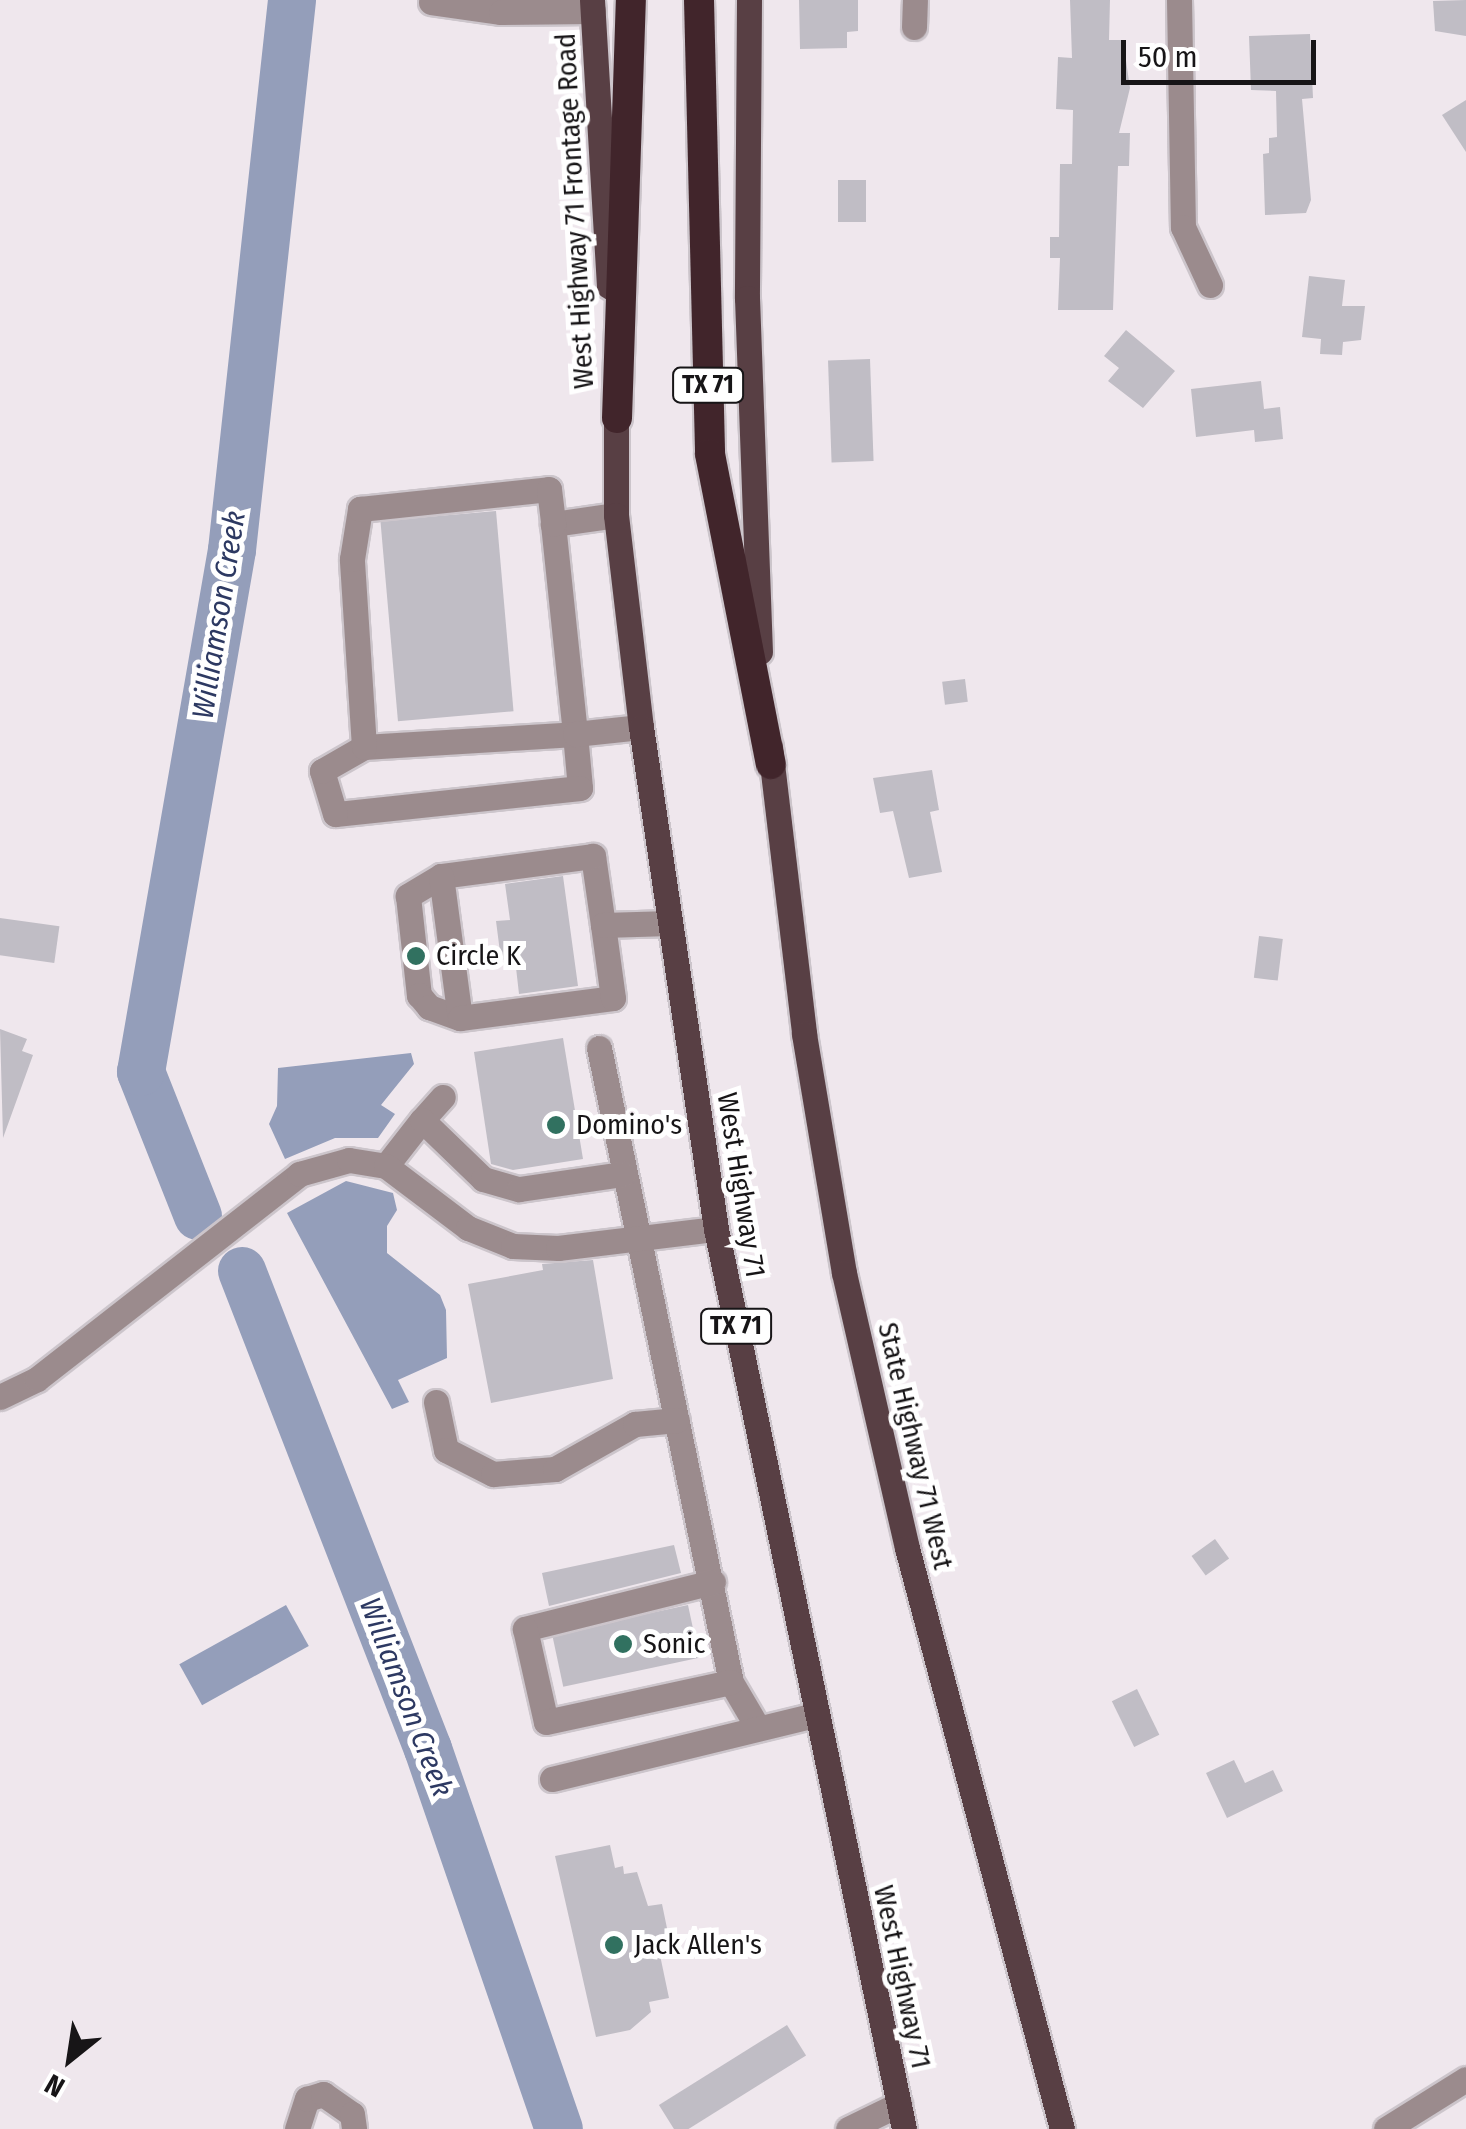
<!DOCTYPE html>
<style>
body{margin:0}
#map{position:relative;width:1466px;height:2129px;overflow:hidden;background:#efe7ed;font-family:"Fira Sans Condensed",sans-serif}
div>[style]{position:absolute}
.water>*{inset:0;background:#949eba;transform-origin:0 0}
.river>*{height:48px;margin:-24px;padding:0 24px;transform-origin:24px;border-radius:24px;background:#949eba}
.building>*{inset:0;background:#c0bdc5;transform-origin:0 0}
.roads{filter:drop-shadow(2px 0 #ccc5cb) drop-shadow(-2px 0 #ccc5cb) drop-shadow(0 2px #ccc5cb) drop-shadow(0 -2px #ccc5cb)}
.minor>*{height:25px;margin:-12.5px;padding:0 12.5px;transform-origin:12.5px;border-radius:12.5px;background:#9b8b8d}
.major>*{height:25px;margin:-12.5px;padding:0 12.5px;transform-origin:12.5px;border-radius:12.5px;background:#583f44}
.highway>*{height:30px;margin:-15px;padding:0 15px;transform-origin:15px;border-radius:15px;background:#41252b}
.dots>*{width:28px;height:28px;translate:-50% -50%;box-sizing:border-box;border:5px solid #fff;border-radius:50%}
span{translate:-50% -50%;white-space:nowrap;text-align:center;line-height:1.15;-webkit-text-stroke:10px #fff;paint-order:stroke}
.shield-label span{padding:2px 8px;background:#fff;border:2px solid;border-radius:8px;-webkit-text-stroke-width:0}
.shield-label{font-size:25px;color:#171517;font-weight:700}
.street-label{font-size:28px;color:#171517}
.poi-label{font-size:28px;color:#171517}
.left{translate:0 -50%;text-align:left}
.water-label{font-size:30px;color:#2d3962;font-style:italic}
.north{position:absolute;left:20px;top:2009px;width:100px;height:100px;-webkit-text-stroke:8px #fff;paint-order:stroke;rotate:210deg;font-size:28px;font-weight:700;line-height:40px;text-align:center;color:#171517}
.north::after{content:'';display:block;margin:auto;width:35px;height:45px;background:#171517;clip-path:polygon(50% 0,100% 100%,50% 72%,0 100%)}
.scale{position:absolute;left:1121px;top:40px;width:195px;height:45px;box-sizing:border-box;border:5px solid #171517;border-top:0;padding-left:12px;font-size:30px;line-height:35px;white-space:nowrap;color:#171517;-webkit-text-stroke:8px #fff;paint-order:stroke}
</style>
<div id="map">
<div class="water">
<i style="clip-path:polygon(411px 1053px,414px 1064px,381px 1105px,395px 1114px,378px 1138px,335px 1138px,285px 1159px,269px 1124px,277px 1106px,278px 1068px)"></i>
<i style="clip-path:polygon(346px 1181px,393px 1193px,397px 1210px,387px 1226px,387px 1253px,440px 1295px,446px 1310px,447px 1358px,398px 1380px,409px 1402px,392px 1409px,287px 1213px)"></i>
<i style="left:286px;top:1605px;width:47px;height:122px;rotate:61deg"></i>
</div>
<div class="river">
<i style="left:198px;top:1216px;width:155px;rotate:-111.6deg"></i>
<i style="left:141px;top:1072px;width:530px;rotate:-80.11deg"></i>
<i style="left:232px;top:550px;width:553px;rotate:-83.77deg"></i>
<i style="left:242px;top:1271px;width:513px;rotate:68.74deg"></i>
<i style="left:428px;top:1749px;width:402px;rotate:71deg"></i>
</div>
<div class="building">
<i style="clip-path:polygon(799px 0,858px 0,858px 31px,847px 32px,847px 48px,800px 49px)"></i>
<i style="clip-path:polygon(1070px 0,1110px 0,1109px 40px,1123px 40px,1130px 88px,1119px 133px,1130px 133px,1129px 166px,1118px 166px,1113px 310px,1058px 310px,1060px 258px,1050px 258px,1050px 237px,1059px 237px,1060px 164px,1072px 164px,1073px 110px,1056px 109px,1058px 57px,1072px 58px)"></i>
<i style="clip-path:polygon(1466px 0,1466px 36px,1435px 31px,1433px 1px)"></i>
<i style="clip-path:polygon(1310px 34px,1313px 98px,1302px 99px,1311px 200px,1306px 213px,1265px 215px,1263px 154px,1269px 153px,1269px 138px,1277px 137px,1276px 91px,1251px 90px,1249px 36px)"></i>
<i style="clip-path:polygon(1466px 100px,1466px 152px,1442px 115px)"></i>
<i style="left:866px;top:180px;width:42px;height:28px;rotate:90deg"></i>
<i style="clip-path:polygon(1309px 276px,1345px 280px,1342px 306px,1365px 306px,1361px 340px,1343px 342px,1342px 355px,1320px 354px,1321px 339px,1302px 337px)"></i>
<i style="clip-path:polygon(1126px 330px,1175px 371px,1143px 408px,1108px 381px,1119px 368px,1104px 356px)"></i>
<i style="left:870px;top:359px;width:102px;height:42px;rotate:88deg"></i>
<i style="clip-path:polygon(1261px 381px,1264px 409px,1280px 407px,1283px 439px,1255px 442px,1254px 430px,1196px 437px,1191px 389px)"></i>
<i style="left:496px;top:511px;width:201px;height:116px;rotate:85deg"></i>
<i style="left:965px;top:679px;width:23px;height:23px;rotate:83deg"></i>
<i style="clip-path:polygon(932px 770px,939px 810px,930px 812px,942px 872px,909px 878px,893px 811px,880px 813px,873px 778px)"></i>
<i style="clip-path:polygon(563px 876px,578px 986px,519px 994px,515px 959px,501px 960px,496px 921px,510px 920px,505px 884px)"></i>
<i style="left:0;top:918px;width:60px;height:37px;rotate:8deg"></i>
<i style="left:1259px;top:936px;width:24px;height:42px;rotate:7deg"></i>
<i style="clip-path:polygon(0 1029px,27px 1039px,22px 1051px,33px 1055px,3px 1138px)"></i>
<i style="clip-path:polygon(563px 1038px,583px 1159px,513px 1170px,491px 1164px,474px 1052px)"></i>
<i style="clip-path:polygon(593px 1260px,613px 1379px,491px 1403px,468px 1284px,543px 1270px,542px 1264px)"></i>
<i style="left:1215px;top:1539px;width:24px;height:29px;rotate:54deg"></i>
<i style="clip-path:polygon(674px 1545px,681px 1573px,549px 1606px,542px 1573px)"></i>
<i style="left:688px;top:1605px;width:54px;height:139px;rotate:78deg"></i>
<i style="left:1137px;top:1689px;width:51px;height:28px;rotate:64deg"></i>
<i style="clip-path:polygon(1234px 1760px,1245px 1783px,1273px 1770px,1283px 1791px,1227px 1818px,1206px 1773px)"></i>
<i style="clip-path:polygon(610px 1845px,615px 1868px,623px 1866px,624px 1874px,637px 1872px,648px 1906px,662px 1904px,668px 1933px,656px 1936px,669px 1998px,649px 2002px,651px 2012px,630px 2030px,596px 2037px,555px 1856px)"></i>
<i style="left:787px;top:2025px;width:36px;height:151px;rotate:58deg"></i>
</div>
<div class="roads">
<div class="minor">
<i style="left:1179px;top:0;width:227px;rotate:89deg"></i>
<i style="left:1183px;top:227px;width:64px;rotate:65deg"></i>
<i style="left:431px;top:2px;width:71px;rotate:8.1deg"></i>
<i style="left:501px;top:12px;width:92px;rotate:-0.6deg"></i>
<i style="left:914px;top:27px;width:27px;rotate:-88deg"></i>
<i style="left:616px;top:515px;width:64px;rotate:171.9deg"></i>
<i style="left:553px;top:524px;width:211px;rotate:84deg"></i>
<i style="left:575px;top:734px;width:54px;rotate:84.7deg"></i>
<i style="left:580px;top:788px;width:246px;rotate:173.9deg"></i>
<i style="left:335px;top:814px;width:45px;rotate:-106.8deg"></i>
<i style="left:322px;top:771px;width:48px;rotate:-29.7deg"></i>
<i style="left:364px;top:747px;width:211px;rotate:-3.5deg"></i>
<i style="left:575px;top:734px;width:66px;rotate:-6.1deg"></i>
<i style="left:364px;top:747px;width:188px;rotate:-93.7deg"></i>
<i style="left:352px;top:559px;width:51px;rotate:-80.9deg"></i>
<i style="left:360px;top:509px;width:190px;rotate:-6deg"></i>
<i style="left:549px;top:489px;width:35px;rotate:83deg"></i>
<i style="left:441px;top:876px;width:39px;rotate:149deg"></i>
<i style="left:408px;top:896px;width:100px;rotate:83.7deg"></i>
<i style="left:419px;top:995px;width:16px;rotate:50deg"></i>
<i style="left:429px;top:1007px;width:33px;rotate:20deg"></i>
<i style="left:603px;top:925px;width:70px;rotate:-98.2deg"></i>
<i style="left:593px;top:856px;width:153px;rotate:172.5deg"></i>
<i style="left:441px;top:876px;width:143px;rotate:82.4deg"></i>
<i style="left:460px;top:1018px;width:154px;rotate:-7.4deg"></i>
<i style="left:613px;top:998px;width:74px;rotate:-97.8deg"></i>
<i style="left:603px;top:925px;width:67px;rotate:-1.7deg"></i>
<i style="left:599px;top:1048px;width:648px;rotate:78.24deg"></i>
<i style="left:731px;top:1682px;width:53px;rotate:59.6deg"></i>
<i style="left:422px;top:1120px;width:31px;rotate:-48deg"></i>
<i style="left:386px;top:1166px;width:58px;rotate:-52deg"></i>
<i style="left:422px;top:1120px;width:85px;rotate:44deg"></i>
<i style="left:483px;top:1179px;width:37px;rotate:16deg"></i>
<i style="left:519px;top:1189px;width:105px;rotate:-8.2deg"></i>
<i style="left:0;top:1397px;width:41px;rotate:-25.9deg"></i>
<i style="left:37px;top:1379px;width:333px;rotate:-38deg"></i>
<i style="left:299px;top:1174px;width:52px;rotate:-15.6deg"></i>
<i style="left:349px;top:1160px;width:37px;rotate:9deg"></i>
<i style="left:386px;top:1166px;width:103px;rotate:37.1deg"></i>
<i style="left:468px;top:1228px;width:48px;rotate:21.8deg"></i>
<i style="left:513px;top:1246px;width:45px;rotate:2.5deg"></i>
<i style="left:558px;top:1248px;width:159px;rotate:-6.9deg"></i>
<i style="left:436px;top:1402px;width:49px;rotate:78.2deg"></i>
<i style="left:446px;top:1450px;width:53px;rotate:27.1deg"></i>
<i style="left:493px;top:1474px;width:62px;rotate:-4.6deg"></i>
<i style="left:555px;top:1469px;width:92px;rotate:-29.4deg"></i>
<i style="left:635px;top:1424px;width:42px;rotate:-5.4deg"></i>
<i style="left:713px;top:1582px;width:194px;rotate:166deg"></i>
<i style="left:525px;top:1629px;width:95px;rotate:77.3deg"></i>
<i style="left:546px;top:1722px;width:189px;rotate:-12.2deg"></i>
<i style="left:552px;top:1779px;width:270px;rotate:-13.7deg"></i>
<i style="left:297px;top:2129px;width:32px;rotate:-72deg"></i>
<i style="left:307px;top:2099px;width:17px;rotate:-17deg"></i>
<i style="left:323px;top:2094px;width:35px;rotate:35deg"></i>
<i style="left:352px;top:2114px;width:15px;rotate:82deg"></i>
<i style="left:848px;top:2129px;width:57px;rotate:-26.1deg"></i>
<i style="left:1386px;top:2129px;width:94px;rotate:-32deg"></i>
</div>
<div class="major">
<i style="left:592px;top:0;width:287px;rotate:86.6deg"></i>
<i style="left:749px;top:0;width:298px;rotate:90.4deg"></i>
<i style="left:747px;top:298px;width:354px;rotate:87.9deg"></i>
<i style="left:616px;top:401px;width:114px;rotate:90deg"></i>
<i style="left:616px;top:515px;width:213px;rotate:83.3deg"></i>
<i style="left:641px;top:727px;width:508px;rotate:81.5deg"></i>
<i style="left:716px;top:1229px;width:919px;rotate:78.2deg"></i>
<i style="left:770px;top:747px;width:289px;rotate:83.2deg"></i>
<i style="left:804px;top:1034px;width:242px;rotate:80.5deg"></i>
<i style="left:844px;top:1273px;width:282px;rotate:77.1deg"></i>
<i style="left:907px;top:1548px;width:601px;rotate:75.06deg"></i>
</div>
<div class="highway">
<i style="left:699px;top:0;width:454px;rotate:88.6deg"></i>
<i style="left:710px;top:454px;width:316px;rotate:78.9deg"></i>
<i style="left:617px;top:418px;width:418px;rotate:-88.1deg"></i>
</div>
</div>
<div class="dots">
<i style="left:416px;top:956px;background:#317160"></i>
<i style="left:556px;top:1125px;background:#317160"></i>
<i style="left:623px;top:1644px;background:#317160"></i>
<i style="left:614px;top:1945px;background:#317160"></i>
</div>
<div class="shield-label">
<span style="left:708px;top:385px">TX 71</span>
<span style="left:736px;top:1326px">TX 71</span>
</div>
<div class="street-label">
<span style="left:575px;top:211px;rotate:-93deg">West Highway 71 Frontage Road</span>
<span style="left:741px;top:1185px;rotate:81deg">West Highway 71</span>
<span style="left:915px;top:1446px;rotate:77deg">State Highway 71 West</span>
<span style="left:902px;top:1977px;rotate:78deg">West Highway 71</span>
</div>
<div class="poi-label">
<span class="left" style="left:436px;top:956px">Circle K</span>
<span class="left" style="left:576px;top:1125px">Domino's</span>
<span class="left" style="left:643px;top:1644px">Sonic</span>
<span class="left" style="left:634px;top:1945px">Jack Allen's</span>
</div>
<div class="water-label">
<span style="left:219px;top:615px;rotate:-81deg">Williamson Creek</span>
<span style="left:406px;top:1697px;rotate:69deg">Williamson Creek</span>
</div>
<div class="north">N</div>
<div class="scale">50 m</div>
</div>
